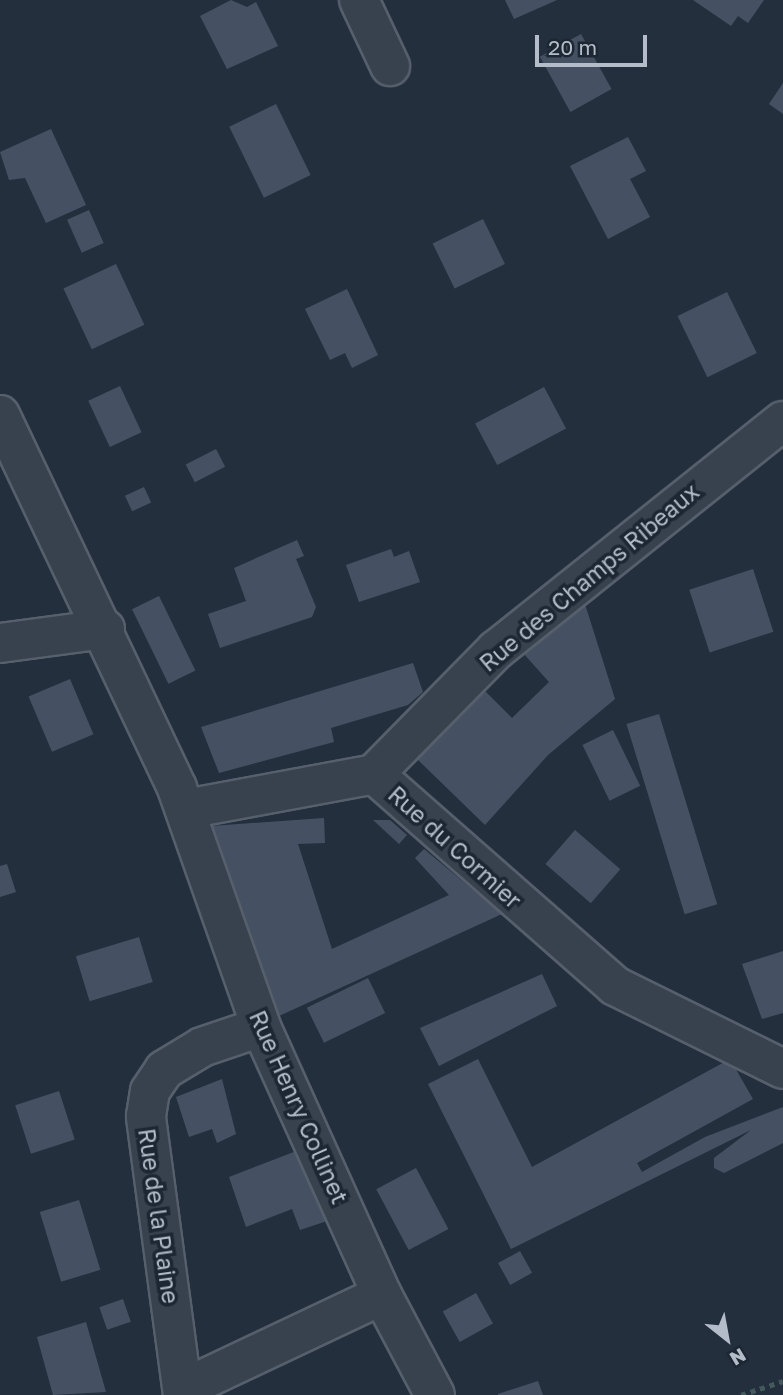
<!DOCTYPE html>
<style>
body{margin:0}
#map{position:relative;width:783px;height:1395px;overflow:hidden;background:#242f3e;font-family:"Golos Text",sans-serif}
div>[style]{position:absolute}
.building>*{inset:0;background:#455162;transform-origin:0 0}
.path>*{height:4.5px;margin-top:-2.25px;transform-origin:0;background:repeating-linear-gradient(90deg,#44595c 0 5px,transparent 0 10px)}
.roads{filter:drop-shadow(2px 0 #565f6c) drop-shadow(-2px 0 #565f6c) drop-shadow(0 2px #565f6c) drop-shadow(0 -2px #565f6c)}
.minor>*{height:38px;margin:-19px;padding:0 19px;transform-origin:19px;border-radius:19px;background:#38414e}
span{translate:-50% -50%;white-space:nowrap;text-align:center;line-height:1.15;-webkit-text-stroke:7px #1d2633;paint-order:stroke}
.street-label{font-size:23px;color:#b4bcc9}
.north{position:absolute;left:692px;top:1304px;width:70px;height:70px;-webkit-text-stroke:5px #1d2633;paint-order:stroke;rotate:149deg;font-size:19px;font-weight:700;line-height:28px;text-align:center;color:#b4bcc9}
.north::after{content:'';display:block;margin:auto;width:24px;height:32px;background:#b4bcc9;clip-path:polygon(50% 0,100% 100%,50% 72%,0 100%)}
.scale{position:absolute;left:535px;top:35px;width:112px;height:32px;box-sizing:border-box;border:4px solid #b4bcc9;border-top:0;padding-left:9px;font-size:21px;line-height:24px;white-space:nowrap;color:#b4bcc9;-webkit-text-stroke:5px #1d2633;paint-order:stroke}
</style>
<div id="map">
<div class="building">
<i style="clip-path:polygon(231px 0,247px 7px,256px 2px,278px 46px,227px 69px,200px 16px)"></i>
<i style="clip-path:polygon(505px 0,557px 0,514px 19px)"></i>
<i style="clip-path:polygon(693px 0,764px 0,748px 23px,738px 16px,731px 26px)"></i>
<i style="left:581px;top:34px;width:63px;height:47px;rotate:61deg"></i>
<i style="clip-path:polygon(783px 83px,783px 114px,769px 104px)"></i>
<i style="left:276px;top:104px;width:79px;height:52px;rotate:64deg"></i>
<i style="clip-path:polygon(51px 129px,86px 205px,46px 223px,25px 178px,9px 180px,0 152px)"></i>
<i style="clip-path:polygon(628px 137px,646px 171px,630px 179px,650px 217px,608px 239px,570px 166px)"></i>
<i style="left:89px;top:210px;width:36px;height:24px;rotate:66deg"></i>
<i style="left:483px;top:219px;width:50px;height:56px;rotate:64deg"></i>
<i style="left:116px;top:264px;width:67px;height:58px;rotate:65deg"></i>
<i style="clip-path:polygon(347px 289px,378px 355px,352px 368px,345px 353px,330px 360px,305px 309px)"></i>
<i style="left:727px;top:292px;width:68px;height:55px;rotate:64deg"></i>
<i style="left:120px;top:386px;width:51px;height:35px;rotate:65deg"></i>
<i style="left:544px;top:387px;width:47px;height:78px;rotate:62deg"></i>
<i style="left:216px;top:449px;width:20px;height:34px;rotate:63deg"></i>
<i style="left:144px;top:487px;width:17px;height:21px;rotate:65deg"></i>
<i style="clip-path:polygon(297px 540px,304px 556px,296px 559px,316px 607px,312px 617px,220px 648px,208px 614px,246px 601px,234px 568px)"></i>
<i style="clip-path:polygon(391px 549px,394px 557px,409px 551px,420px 582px,359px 602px,346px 565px)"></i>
<i style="left:753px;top:569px;width:66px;height:67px;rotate:72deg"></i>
<i style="left:159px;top:596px;width:83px;height:30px;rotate:64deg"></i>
<i style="clip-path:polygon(584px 601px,615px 699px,548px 755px,485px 825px,416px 758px,483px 689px,512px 718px,549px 682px,523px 653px)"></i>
<i style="clip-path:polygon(413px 663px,423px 692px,408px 705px,331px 728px,334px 742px,219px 773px,201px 727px)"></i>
<i style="left:70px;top:679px;width:60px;height:45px;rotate:67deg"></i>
<i style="left:659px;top:714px;width:199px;height:34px;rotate:73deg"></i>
<i style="left:613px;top:730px;width:62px;height:34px;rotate:64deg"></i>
<i style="clip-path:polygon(324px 818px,325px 843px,298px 844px,332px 949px,449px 895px,415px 858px,424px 849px,502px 914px,279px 1016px,211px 826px)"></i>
<i style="clip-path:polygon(373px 820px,390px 820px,407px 835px,399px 844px)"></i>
<i style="left:575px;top:830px;width:60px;height:45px;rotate:41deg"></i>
<i style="clip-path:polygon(7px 864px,16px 892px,0 897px,0 866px)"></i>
<i style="left:139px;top:937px;width:47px;height:66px;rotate:73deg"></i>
<i style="clip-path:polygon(783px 951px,783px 1013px,762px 1019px,742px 964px)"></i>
<i style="clip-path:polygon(542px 974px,557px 1006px,439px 1066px,420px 1028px)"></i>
<i style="left:368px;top:978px;width:39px;height:68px;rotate:64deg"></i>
<i style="clip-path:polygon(478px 1059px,532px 1167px,730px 1059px,753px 1099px,637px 1163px,642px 1172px,705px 1137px,783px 1107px,783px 1143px,724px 1173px,714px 1168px,714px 1158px,751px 1130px,511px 1249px,428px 1084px)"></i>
<i style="clip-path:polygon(222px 1079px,236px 1134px,217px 1143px,212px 1129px,189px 1137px,176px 1097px)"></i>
<i style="left:59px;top:1091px;width:51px;height:46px;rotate:72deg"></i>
<i style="clip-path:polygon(299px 1150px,327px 1221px,300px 1230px,292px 1209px,246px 1227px,229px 1177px)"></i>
<i style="left:416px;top:1168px;width:69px;height:45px;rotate:62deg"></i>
<i style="left:79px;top:1200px;width:73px;height:41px;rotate:73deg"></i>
<i style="left:520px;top:1251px;width:25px;height:25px;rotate:61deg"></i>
<i style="left:476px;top:1293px;width:35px;height:38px;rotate:61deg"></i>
<i style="left:123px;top:1299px;width:24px;height:25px;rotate:71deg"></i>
<i style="clip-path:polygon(86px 1322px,106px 1392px,53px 1395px,37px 1337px)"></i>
<i style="clip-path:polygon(538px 1381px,543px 1395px,498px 1395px,498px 1394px)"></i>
</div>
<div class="path">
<i style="left:741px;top:1395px;width:44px;rotate:-18.4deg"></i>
</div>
<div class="roads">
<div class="minor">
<i style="left:359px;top:0;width:73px;rotate:64.8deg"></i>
<i style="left:0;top:415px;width:413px;rotate:64.6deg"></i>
<i style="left:177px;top:788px;width:253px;rotate:70.6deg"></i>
<i style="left:261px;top:1027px;width:294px;rotate:65.7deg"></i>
<i style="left:382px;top:1295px;width:113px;rotate:62.1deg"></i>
<i style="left:0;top:643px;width:106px;rotate:-7.6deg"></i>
<i style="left:374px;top:774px;width:174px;rotate:-45.5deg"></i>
<i style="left:496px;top:650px;width:367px;rotate:-38.6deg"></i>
<i style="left:186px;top:809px;width:191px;rotate:-10.5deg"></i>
<i style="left:374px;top:774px;width:321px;rotate:41.3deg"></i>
<i style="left:615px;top:986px;width:187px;rotate:26.3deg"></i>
<i style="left:183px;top:1389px;width:220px;rotate:-25.3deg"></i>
<i style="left:183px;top:1395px;width:281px;rotate:-97.6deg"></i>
<i style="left:146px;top:1116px;width:25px;rotate:-81deg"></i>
<i style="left:150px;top:1091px;width:25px;rotate:-56deg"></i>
<i style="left:164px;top:1070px;width:44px;rotate:-31.2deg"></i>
<i style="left:202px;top:1047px;width:62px;rotate:-18.7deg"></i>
</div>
</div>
<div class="street-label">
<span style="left:589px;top:577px;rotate:-40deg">Rue des Champs Ribeaux</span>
<span style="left:455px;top:847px;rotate:42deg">Rue du Cormier</span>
<span style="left:299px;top:1107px;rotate:66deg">Rue Henry Collinet</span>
<span style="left:159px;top:1216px;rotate:82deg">Rue de la Plaine</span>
</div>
<div class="north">N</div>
<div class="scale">20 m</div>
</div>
